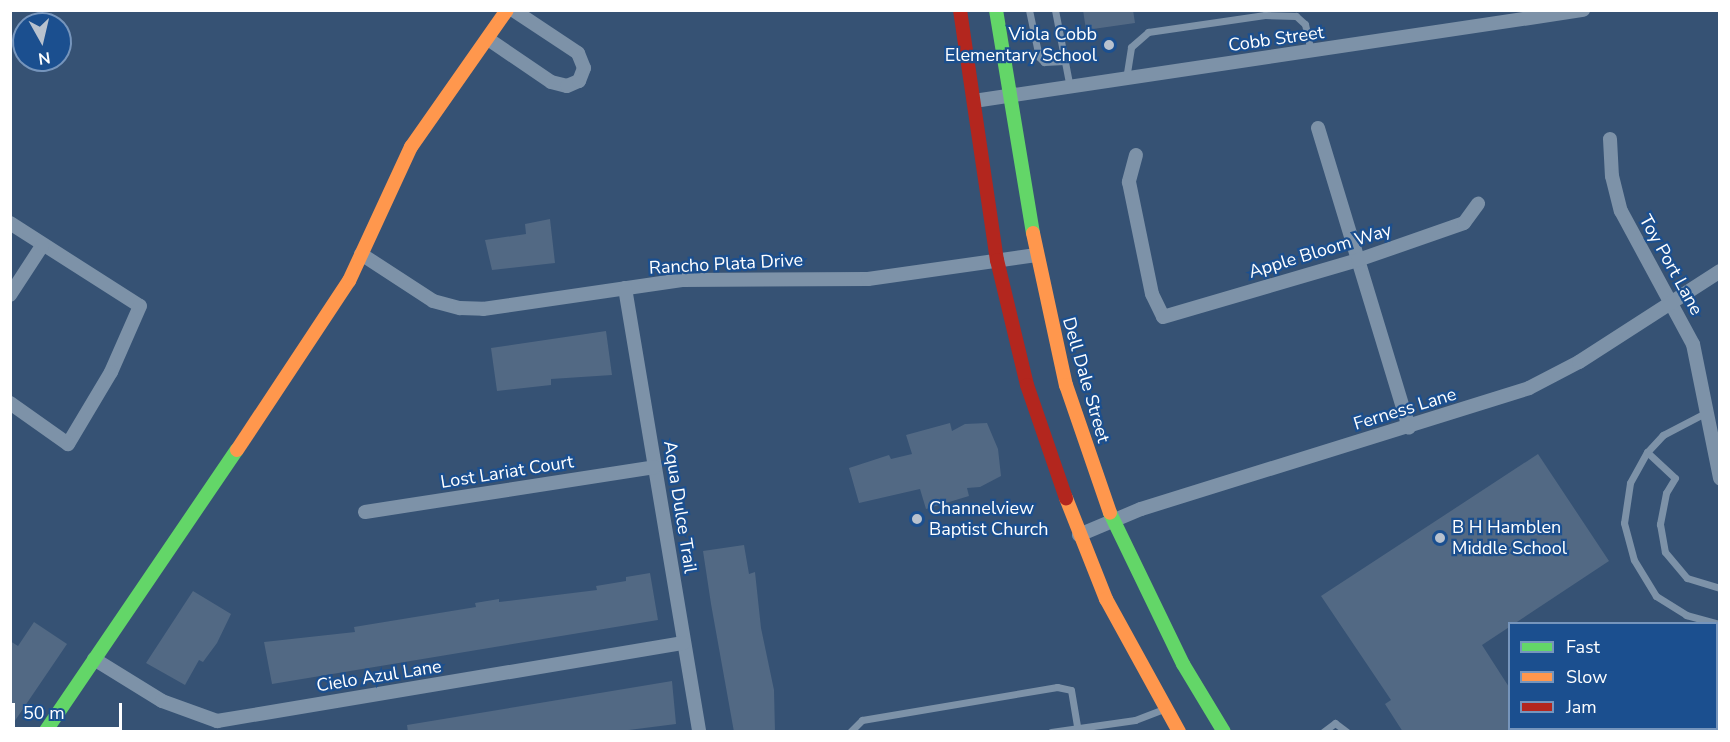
<!DOCTYPE html>
<style>
body{margin:0}
#map{position:relative;width:1730px;height:742px;overflow:hidden;background:#365274;font-family:"Nunito Sans",sans-serif}
div>[style]{position:absolute}
.building>*{inset:0;background:#526984}
.lane>*{height:7px;margin:-3.5px;padding:0 3.5px;transform-origin:3.5px;border-radius:3.5px;background:#7d92a8}
.street>*{height:14px;margin:-7px;padding:0 7px;transform-origin:7px;border-radius:7px;background:#7d92a8}
.fast>*{height:14px;margin:-7px;padding:0 7px;transform-origin:7px;border-radius:7px;background:#63d668}
.slow>*{height:14px;margin:-7px;padding:0 7px;transform-origin:7px;border-radius:7px;background:#ff974d}
.jam>*{height:14px;margin:-7px;padding:0 7px;transform-origin:7px;border-radius:7px;background:#b3261e}
.dots>*{width:16px;height:16px;translate:-50% -50%;box-sizing:border-box;border:3px solid #1b4f8f;border-radius:50%}
span{translate:-50% -50%;white-space:nowrap;text-align:center;line-height:1.15;-webkit-text-stroke:4.5px #1b4f8f;paint-order:stroke}
.poi-label{font-size:18px;color:#fff}
.right{translate:-100% -50%;text-align:right}
.left{translate:0 -50%;text-align:left}
.street-label{font-size:18px;color:#fff}
.frame{position:absolute;inset:0;border:12px solid #fff;pointer-events:none}
.legend{position:absolute;left:1508px;top:622px;width:210px;height:108px;box-sizing:border-box;background:#1b4f8f;border:2px solid #7695bc;margin:0;padding:8px 10px;list-style:none;font-size:18px;color:#fff}
.legend li{display:flex;align-items:center;gap:12px;height:30px}
.legend b{width:30px;border:2px solid #7695bc}
.north{position:absolute;left:12px;top:12px;width:60px;height:60px;box-sizing:border-box;background:#1b4f8f;border:2px solid #7695bc;border-radius:50%;rotate:172deg;font-size:16px;font-weight:700;line-height:24px;text-align:center;color:#fff}
.north::after{content:'';display:block;margin:auto;width:21px;height:27px;background:#b9c2ce;clip-path:polygon(50% 0,100% 100%,50% 72%,0 100%)}
.scale{position:absolute;left:12px;top:703px;width:110px;height:27px;box-sizing:border-box;border:3px solid #fff;border-top:0;padding-left:8px;font-size:18px;line-height:21px;white-space:nowrap;color:#fff;-webkit-text-stroke:4px #1b4f8f;paint-order:stroke}
</style>
<div id="map">
<div class="building">
<i style="clip-path:polygon(1083px 10px,1133px 10px,1135px 23px,1086px 30px)"></i>
<i style="clip-path:polygon(550px 219px,555px 263px,492px 270px,485px 240px,526px 234px,525px 224px)"></i>
<i style="clip-path:polygon(606px 331px,612px 375px,551px 379px,551px 385px,497px 391px,491px 348px)"></i>
<i style="clip-path:polygon(950px 423px,952px 431px,965px 424px,987px 423px,998px 449px,1001px 476px,980px 487px,967px 488px,969px 496px,926px 509px,920px 489px,859px 503px,849px 468px,889px 455px,891px 459px,912px 454px,906px 435px)"></i>
<i style="clip-path:polygon(1538px 454px,1609px 561px,1482px 645px,1509px 687px,1509px 732px,1403px 732px,1385px 704px,1391px 700px,1321px 596px)"></i>
<i style="clip-path:polygon(744px 545px,749px 574px,755px 572px,761px 628px,774px 690px,775px 732px,734px 732px,711px 604px,703px 551px)"></i>
<i style="clip-path:polygon(650px 573px,658px 620px,272px 684px,264px 642px,355px 632px,354px 627px,476px 607px,475px 603px,499px 599px,499px 602px,597px 590px,596px 586px,626px 581px,626px 577px)"></i>
<i style="clip-path:polygon(193px 591px,231px 614px,217px 643px,203px 662px,199px 660px,185px 685px,146px 663px)"></i>
<i style="clip-path:polygon(34px 622px,67px 644px,10px 728px,10px 641px,18px 646px)"></i>
<i style="clip-path:polygon(672px 681px,676px 724px,613px 732px,408px 732px,407px 725px)"></i>
</div>
<div class="lane">
<i style="left:1029px;top:10px;width:48px;rotate:78deg"></i>
<i style="left:1039px;top:57px;width:7px;rotate:45deg"></i>
<i style="left:1044px;top:62px;width:20px;rotate:-3deg"></i>
<i style="left:1055px;top:10px;width:79px;rotate:79.1deg"></i>
<i style="left:1126px;top:79px;width:32px;rotate:-81deg"></i>
<i style="left:1131px;top:47px;width:23px;rotate:-41deg"></i>
<i style="left:1148px;top:32px;width:118px;rotate:-8.3deg"></i>
<i style="left:1265px;top:15px;width:31px;rotate:2deg"></i>
<i style="left:1296px;top:16px;width:12px;rotate:42deg"></i>
<i style="left:1305px;top:24px;width:29px;rotate:78deg"></i>
<i style="left:1707px;top:412px;width:50px;rotate:152.4deg"></i>
<i style="left:1663px;top:435px;width:23px;rotate:133deg"></i>
<i style="left:1647px;top:452px;width:35px;rotate:119deg"></i>
<i style="left:1630px;top:483px;width:40px;rotate:98.5deg"></i>
<i style="left:1624px;top:523px;width:38px;rotate:75deg"></i>
<i style="left:1634px;top:560px;width:42px;rotate:58.6deg"></i>
<i style="left:1656px;top:596px;width:36px;rotate:32deg"></i>
<i style="left:1686px;top:615px;width:35px;rotate:15deg"></i>
<i style="left:1647px;top:452px;width:38px;rotate:43deg"></i>
<i style="left:1675px;top:478px;width:17px;rotate:121deg"></i>
<i style="left:1666px;top:493px;width:32px;rotate:101deg"></i>
<i style="left:1660px;top:524px;width:28px;rotate:80deg"></i>
<i style="left:1665px;top:552px;width:34px;rotate:50deg"></i>
<i style="left:1687px;top:578px;width:34px;rotate:17deg"></i>
<i style="left:850px;top:732px;width:17px;rotate:-45deg"></i>
<i style="left:862px;top:720px;width:198px;rotate:-9.6deg"></i>
<i style="left:1057px;top:687px;width:14px;rotate:12deg"></i>
<i style="left:1071px;top:690px;width:43px;rotate:80.5deg"></i>
<i style="left:1051px;top:732px;width:85px;rotate:-8.1deg"></i>
<i style="left:1135px;top:720px;width:30px;rotate:-21deg"></i>
<i style="left:1323px;top:732px;width:15px;rotate:-37deg"></i>
<i style="left:1335px;top:723px;width:15px;rotate:37deg"></i>
</div>
<div class="street">
<i style="left:488px;top:39px;width:76px;rotate:34.3deg"></i>
<i style="left:551px;top:82px;width:16px;rotate:14deg"></i>
<i style="left:567px;top:86px;width:13px;rotate:-23deg"></i>
<i style="left:579px;top:81px;width:14px;rotate:-69deg"></i>
<i style="left:584px;top:68px;width:16px;rotate:-112deg"></i>
<i style="left:578px;top:53px;width:78px;rotate:-146.5deg"></i>
<i style="left:974px;top:101px;width:616px;rotate:-8.5deg"></i>
<i style="left:1318px;top:128px;width:313px;rotate:73.1deg"></i>
<i style="left:1610px;top:139px;width:37px;rotate:87deg"></i>
<i style="left:1612px;top:176px;width:36px;rotate:76deg"></i>
<i style="left:1621px;top:211px;width:151px;rotate:61.6deg"></i>
<i style="left:1693px;top:344px;width:137px;rotate:78.6deg"></i>
<i style="left:1136px;top:155px;width:28px;rotate:105deg"></i>
<i style="left:1129px;top:182px;width:114px;rotate:78.4deg"></i>
<i style="left:1152px;top:294px;width:25px;rotate:64deg"></i>
<i style="left:1163px;top:317px;width:203px;rotate:-16.3deg"></i>
<i style="left:1358px;top:260px;width:112px;rotate:-19.2deg"></i>
<i style="left:1464px;top:223px;width:24px;rotate:-54deg"></i>
<i style="left:10px;top:223px;width:154px;rotate:32.6deg"></i>
<i style="left:140px;top:306px;width:72px;rotate:113.7deg"></i>
<i style="left:111px;top:372px;width:84px;rotate:120.8deg"></i>
<i style="left:68px;top:444px;width:71px;rotate:-144.7deg"></i>
<i style="left:361px;top:254px;width:86px;rotate:33.1deg"></i>
<i style="left:433px;top:301px;width:28px;rotate:15deg"></i>
<i style="left:460px;top:308px;width:23px;rotate:2deg"></i>
<i style="left:483px;top:309px;width:201px;rotate:-8.3deg"></i>
<i style="left:682px;top:280px;width:186px;rotate:-0.3deg"></i>
<i style="left:868px;top:279px;width:170px;rotate:-8.1deg"></i>
<i style="left:625px;top:288px;width:450px;rotate:80.5deg"></i>
<i style="left:10px;top:295px;width:59px;rotate:-56.9deg"></i>
<i style="left:365px;top:512px;width:293px;rotate:-8.8deg"></i>
<i style="left:1079px;top:535px;width:67px;rotate:-22.8deg"></i>
<i style="left:1141px;top:509px;width:406px;rotate:-17.3deg"></i>
<i style="left:1529px;top:388px;width:56px;rotate:-27.5deg"></i>
<i style="left:1579px;top:362px;width:168px;rotate:-32.8deg"></i>
<i style="left:94px;top:659px;width:80px;rotate:31.7deg"></i>
<i style="left:162px;top:701px;width:59px;rotate:20deg"></i>
<i style="left:217px;top:721px;width:473px;rotate:-9.5deg"></i>
</div>
<div class="fast">
<i style="left:996px;top:10px;width:226px;rotate:80.6deg"></i>
<i style="left:1110px;top:513px;width:168px;rotate:64.2deg"></i>
<i style="left:1183px;top:664px;width:79px;rotate:58.9deg"></i>
<i style="left:45px;top:732px;width:341px;rotate:-55.8deg"></i>
</div>
<div class="slow">
<i style="left:1033px;top:233px;width:156px;rotate:77.8deg"></i>
<i style="left:1066px;top:385px;width:135px;rotate:71deg"></i>
<i style="left:237px;top:450px;width:203px;rotate:-56.5deg"></i>
<i style="left:349px;top:281px;width:148px;rotate:-65.2deg"></i>
<i style="left:411px;top:147px;width:167px;rotate:-55deg"></i>
<i style="left:1066px;top:498px;width:109px;rotate:68.4deg"></i>
<i style="left:1106px;top:599px;width:152px;rotate:61.2deg"></i>
</div>
<div class="jam">
<i style="left:960px;top:10px;width:253px;rotate:81.6deg"></i>
<i style="left:997px;top:260px;width:129px;rotate:76.5deg"></i>
<i style="left:1027px;top:385px;width:120px;rotate:71deg"></i>
</div>
<div class="dots">
<i style="left:1109px;top:45px;background:#b9c2ce"></i>
<i style="left:917px;top:519px;background:#b9c2ce"></i>
<i style="left:1440px;top:538px;background:#b9c2ce"></i>
</div>
<div class="poi-label">
<span class="right" style="left:1097px;top:45px">Viola Cobb<br>Elementary School</span>
<span class="left" style="left:929px;top:519px">Channelview<br>Baptist Church</span>
<span class="left" style="left:1452px;top:538px">B H Hamblen<br>Middle School</span>
</div>
<div class="street-label">
<span style="left:1276px;top:39px;rotate:-8deg">Cobb Street</span>
<span style="left:1320px;top:251px;rotate:-17deg">Apple Bloom Way</span>
<span style="left:726px;top:264px;rotate:-3deg">Rancho Plata Drive</span>
<span style="left:1671px;top:265px;rotate:61deg">Toy Port Lane</span>
<span style="left:1086px;top:380px;rotate:74deg">Dell Dale Street</span>
<span style="left:1405px;top:409px;rotate:-17deg">Ferness Lane</span>
<span style="left:507px;top:472px;rotate:-9deg">Lost Lariat Court</span>
<span style="left:680px;top:507px;rotate:81deg">Aqua Dulce Trail</span>
<span style="left:379px;top:676px;rotate:-9deg">Cielo Azul Lane</span>
</div>
<div class="frame"></div>
<ul class="legend">
<li><b style="height:8px;background:#63d668"></b>Fast</li>
<li><b style="height:8px;background:#ff974d"></b>Slow</li>
<li><b style="height:8px;background:#b3261e"></b>Jam</li>
</ul>
<div class="north">N</div>
<div class="scale">50 m</div>
</div>
